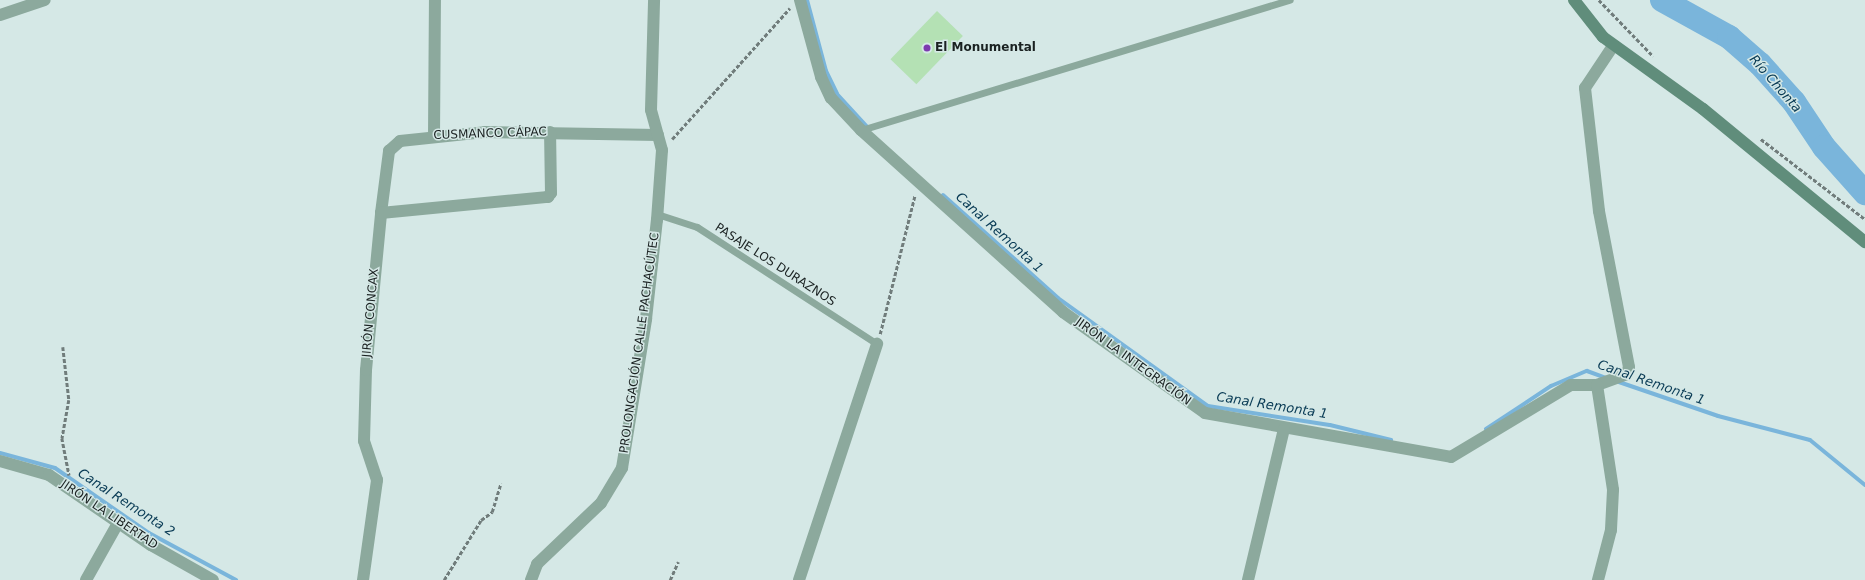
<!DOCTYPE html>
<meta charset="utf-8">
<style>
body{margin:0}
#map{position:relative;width:1865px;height:580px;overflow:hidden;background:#d5e8e6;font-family:"DejaVu Sans",sans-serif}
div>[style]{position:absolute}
.green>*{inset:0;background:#b4e1b4;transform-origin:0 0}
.stream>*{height:4px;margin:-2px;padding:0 2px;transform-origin:2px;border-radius:2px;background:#7ab5db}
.river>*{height:24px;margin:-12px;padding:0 12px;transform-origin:12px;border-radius:12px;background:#7ab5db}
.path>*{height:2.5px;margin-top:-1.25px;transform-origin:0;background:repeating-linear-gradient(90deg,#707c7b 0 4px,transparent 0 6px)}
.lane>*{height:7px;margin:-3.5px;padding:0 3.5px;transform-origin:3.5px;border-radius:3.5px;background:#8ca99d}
.street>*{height:12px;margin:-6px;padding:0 6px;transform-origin:6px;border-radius:6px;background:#8ca99d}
.secondary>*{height:12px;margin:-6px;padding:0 6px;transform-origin:6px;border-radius:6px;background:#608d7b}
.dots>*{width:11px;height:11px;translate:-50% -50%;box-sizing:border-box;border:2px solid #d5e8e6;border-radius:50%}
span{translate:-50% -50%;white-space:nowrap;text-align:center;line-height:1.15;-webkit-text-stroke:3px #d5e8e6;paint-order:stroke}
.poi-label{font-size:12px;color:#1a2121;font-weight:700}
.left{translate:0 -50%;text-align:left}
.street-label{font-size:12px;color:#1a2121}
.water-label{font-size:13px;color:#083a54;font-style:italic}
</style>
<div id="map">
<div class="green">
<i style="left:937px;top:11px;width:36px;height:67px;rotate:44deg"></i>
</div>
<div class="stream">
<i style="left:807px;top:0;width:73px;rotate:75deg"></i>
<i style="left:826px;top:71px;width:25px;rotate:64deg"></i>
<i style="left:837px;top:94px;width:46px;rotate:47.6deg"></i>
<i style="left:943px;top:195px;width:154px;rotate:41.8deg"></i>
<i style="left:1058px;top:298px;width:185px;rotate:35.8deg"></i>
<i style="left:1208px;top:406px;width:123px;rotate:8.9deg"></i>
<i style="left:1330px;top:425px;width:63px;rotate:13.8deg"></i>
<i style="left:1616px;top:381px;width:108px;rotate:18.9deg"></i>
<i style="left:1718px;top:416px;width:95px;rotate:14.6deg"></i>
<i style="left:1810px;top:440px;width:71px;rotate:39.3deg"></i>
<i style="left:1486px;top:429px;width:78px;rotate:-33.5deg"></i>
<i style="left:1551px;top:386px;width:39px;rotate:-23deg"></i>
<i style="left:1587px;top:371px;width:20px;rotate:20deg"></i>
<i style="left:0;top:453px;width:57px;rotate:15.3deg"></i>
<i style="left:55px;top:468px;width:114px;rotate:34.7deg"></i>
<i style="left:149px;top:533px;width:99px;rotate:28.4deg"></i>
</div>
<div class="river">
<i style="left:1662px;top:0;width:77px;rotate:28.9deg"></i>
<i style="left:1729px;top:37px;width:41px;rotate:41.1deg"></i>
<i style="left:1760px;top:64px;width:51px;rotate:48.2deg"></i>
<i style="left:1794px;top:102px;width:54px;rotate:56.3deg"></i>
<i style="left:1824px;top:147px;width:62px;rotate:48.3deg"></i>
</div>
<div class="path">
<i style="left:1599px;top:0;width:78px;rotate:46deg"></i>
<i style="left:672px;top:139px;width:176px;rotate:-48deg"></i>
<i style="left:1761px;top:139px;width:131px;rotate:37.6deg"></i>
<i style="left:880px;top:334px;width:143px;rotate:-75.9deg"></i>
<i style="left:63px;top:347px;width:53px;rotate:83.5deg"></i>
<i style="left:69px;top:400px;width:39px;rotate:100deg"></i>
<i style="left:62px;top:438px;width:38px;rotate:79deg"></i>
<i style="left:444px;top:580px;width:70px;rotate:-58.3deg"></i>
<i style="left:481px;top:520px;width:14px;rotate:-36deg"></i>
<i style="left:492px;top:512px;width:30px;rotate:-73deg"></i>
<i style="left:670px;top:580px;width:20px;rotate:-66deg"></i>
</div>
<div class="lane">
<i style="left:861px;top:130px;width:448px;rotate:-16.9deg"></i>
<i style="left:657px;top:214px;width:42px;rotate:18deg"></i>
<i style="left:697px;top:227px;width:215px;rotate:33deg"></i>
</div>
<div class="street">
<i style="left:800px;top:0;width:80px;rotate:74.7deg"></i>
<i style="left:821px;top:77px;width:23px;rotate:65deg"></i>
<i style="left:831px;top:98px;width:44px;rotate:46.8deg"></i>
<i style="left:861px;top:130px;width:272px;rotate:42deg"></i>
<i style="left:1063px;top:312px;width:174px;rotate:35.4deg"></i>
<i style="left:1205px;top:413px;width:250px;rotate:10.1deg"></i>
<i style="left:1451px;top:457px;width:140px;rotate:-31deg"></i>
<i style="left:1571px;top:385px;width:26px"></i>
<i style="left:1597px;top:385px;width:32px;rotate:-20deg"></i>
<i style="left:1627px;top:374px;width:7px;rotate:-74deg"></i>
<i style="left:1629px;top:367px;width:159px;rotate:-100.9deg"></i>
<i style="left:1599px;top:211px;width:124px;rotate:-96.5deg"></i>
<i style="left:1585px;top:88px;width:50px;rotate:-56.3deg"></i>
<i style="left:0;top:15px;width:47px;rotate:-18.4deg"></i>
<i style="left:434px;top:136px;width:136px;rotate:-89.6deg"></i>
<i style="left:381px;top:213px;width:63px;rotate:-82.6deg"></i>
<i style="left:389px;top:151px;width:15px;rotate:-42deg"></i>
<i style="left:400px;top:141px;width:85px;rotate:-6deg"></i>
<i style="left:485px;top:132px;width:173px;rotate:1deg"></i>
<i style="left:1597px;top:385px;width:106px;rotate:81.3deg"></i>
<i style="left:1613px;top:490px;width:40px;rotate:92.9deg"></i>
<i style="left:1611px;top:530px;width:52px;rotate:104.6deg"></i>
<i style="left:0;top:461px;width:51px;rotate:15.9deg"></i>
<i style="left:49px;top:475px;width:124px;rotate:34.5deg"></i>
<i style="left:151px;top:545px;width:71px;rotate:29.4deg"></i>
<i style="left:86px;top:580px;width:65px;rotate:-60.7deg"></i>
<i style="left:363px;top:580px;width:101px;rotate:-82deg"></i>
<i style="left:377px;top:480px;width:41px;rotate:-108.4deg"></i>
<i style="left:364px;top:441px;width:71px;rotate:-88.4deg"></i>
<i style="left:366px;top:370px;width:158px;rotate:-84.5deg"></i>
<i style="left:381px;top:213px;width:168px;rotate:-5.5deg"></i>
<i style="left:548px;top:197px;width:5px;rotate:-53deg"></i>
<i style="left:551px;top:193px;width:61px;rotate:-90.9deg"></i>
<i style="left:531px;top:580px;width:17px;rotate:-69deg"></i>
<i style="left:537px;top:564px;width:88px;rotate:-43.6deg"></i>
<i style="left:601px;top:503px;width:41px;rotate:-59deg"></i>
<i style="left:622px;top:468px;width:151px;rotate:-80.8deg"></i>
<i style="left:646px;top:319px;width:100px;rotate:-83.7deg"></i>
<i style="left:657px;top:220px;width:70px;rotate:-85.9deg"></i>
<i style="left:662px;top:150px;width:41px;rotate:-105.4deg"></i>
<i style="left:651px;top:110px;width:110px;rotate:-88.4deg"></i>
<i style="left:799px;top:580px;width:249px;rotate:-71.7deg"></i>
<i style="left:1248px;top:580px;width:155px;rotate:-76.6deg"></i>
</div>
<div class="secondary">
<i style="left:1574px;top:0;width:47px;rotate:51.9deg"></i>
<i style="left:1603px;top:37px;width:123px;rotate:35.8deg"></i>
<i style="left:1703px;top:109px;width:210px;rotate:39.4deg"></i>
</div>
<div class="dots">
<i style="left:927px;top:48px;background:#7d3aaf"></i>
</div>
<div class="poi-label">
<span class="left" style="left:935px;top:48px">El Monumental</span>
</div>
<div class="street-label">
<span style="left:490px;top:134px;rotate:-2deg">CUSMANCO CÁPAC</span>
<span style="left:775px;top:265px;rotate:33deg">PASAJE LOS DURAZNOS</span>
<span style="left:371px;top:313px;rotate:-85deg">JIRÓN CONCAX</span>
<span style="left:640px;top:343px;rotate:-82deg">PROLONGACIÓN CALLE PACHACÚTEC</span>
<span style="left:1133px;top:362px;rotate:36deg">JIRÓN LA INTEGRACIÓN</span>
<span style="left:109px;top:515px;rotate:34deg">JIRÓN LA LIBERTAD</span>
</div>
<div class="water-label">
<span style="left:1775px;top:84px;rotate:49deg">Río Chonta</span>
<span style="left:999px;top:233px;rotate:42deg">Canal Remonta 1</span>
<span style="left:1651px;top:383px;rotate:19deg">Canal Remonta 1</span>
<span style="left:1272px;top:406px;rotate:9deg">Canal Remonta 1</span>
<span style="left:126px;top:503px;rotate:33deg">Canal Remonta 2</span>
</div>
</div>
